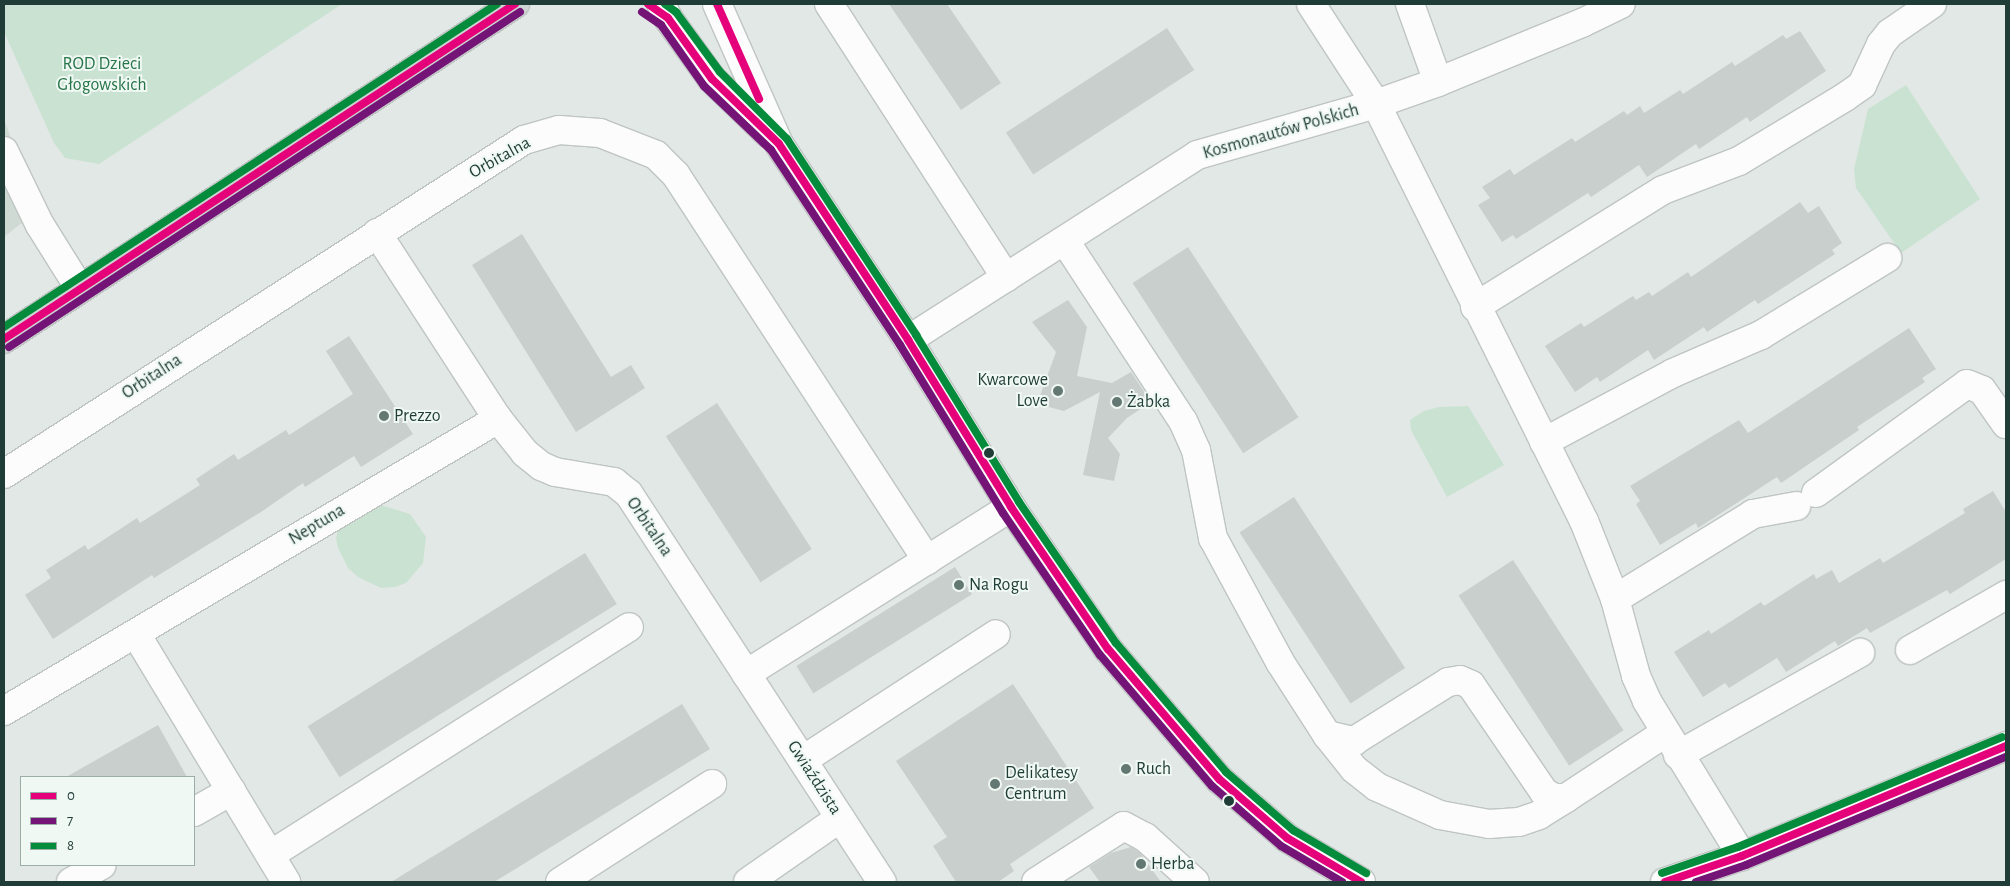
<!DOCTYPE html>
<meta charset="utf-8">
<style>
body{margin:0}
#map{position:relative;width:2010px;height:886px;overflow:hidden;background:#e2e8e5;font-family:"Alegreya Sans",sans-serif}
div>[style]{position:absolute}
.built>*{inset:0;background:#cfdad5}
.green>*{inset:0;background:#cae2d2}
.building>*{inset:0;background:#c9cfcd;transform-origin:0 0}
.roads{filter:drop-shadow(1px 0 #bfc5c3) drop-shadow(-1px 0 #bfc5c3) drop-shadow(0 1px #bfc5c3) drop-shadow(0 -1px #bfc5c3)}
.minor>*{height:28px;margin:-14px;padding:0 14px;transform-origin:14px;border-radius:14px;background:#fbfcfb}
.major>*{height:28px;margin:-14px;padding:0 14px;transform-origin:14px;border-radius:14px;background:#cdd5d3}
.bus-1>*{height:8px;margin:-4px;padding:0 4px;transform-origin:4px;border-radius:4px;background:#e5017a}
.bus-2>*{height:8px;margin:-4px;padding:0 4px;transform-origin:4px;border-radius:4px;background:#741476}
.bus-3>*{height:8px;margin:-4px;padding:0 4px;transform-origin:4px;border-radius:4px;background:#048b3c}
.dots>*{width:14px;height:14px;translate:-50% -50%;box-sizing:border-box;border:2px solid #f0f8f4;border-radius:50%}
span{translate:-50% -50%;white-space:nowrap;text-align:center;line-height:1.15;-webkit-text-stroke:4px #f0f8f4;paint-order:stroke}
.park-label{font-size:18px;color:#277549}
.street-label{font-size:18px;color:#1f3c36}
.poi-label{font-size:18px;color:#1f3c36}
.right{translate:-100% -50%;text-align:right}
.left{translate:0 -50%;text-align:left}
.frame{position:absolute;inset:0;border:5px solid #1f3c36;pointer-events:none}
.legend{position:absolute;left:20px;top:776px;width:175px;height:90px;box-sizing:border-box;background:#f0f8f4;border:1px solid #9cada8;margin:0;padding:6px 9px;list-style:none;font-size:15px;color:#1f3c36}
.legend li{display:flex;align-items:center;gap:10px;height:25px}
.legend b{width:25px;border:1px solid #9cada8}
</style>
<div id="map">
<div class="built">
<i style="clip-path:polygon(4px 119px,37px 211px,4px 237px)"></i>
</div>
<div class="green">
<i style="clip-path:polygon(4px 4px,342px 4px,99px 164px,65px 158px,54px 143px,4px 32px)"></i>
<i style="clip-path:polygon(1906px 85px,1980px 199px,1901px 253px,1856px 188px,1854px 169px,1868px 109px)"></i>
<i style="clip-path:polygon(1468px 406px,1504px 465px,1447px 497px,1411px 430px,1410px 420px,1424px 411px,1439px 407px)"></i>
<i style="clip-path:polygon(377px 504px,410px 514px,426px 537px,423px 563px,406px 583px,395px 587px,381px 588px,358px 577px,348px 568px,338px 548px,336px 538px,341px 519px)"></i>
</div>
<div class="building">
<i style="clip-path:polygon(889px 4px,947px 4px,1001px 83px,961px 110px)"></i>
<i style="left:1167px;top:28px;width:50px;height:192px;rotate:57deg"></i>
<i style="clip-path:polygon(1800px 31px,1826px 71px,1750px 122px,1747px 117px,1699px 149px,1696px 144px,1647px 177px,1639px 165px,1591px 197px,1588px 193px,1516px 239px,1513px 235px,1502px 242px,1478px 205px,1490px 198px,1482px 187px,1510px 169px,1514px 175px,1572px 138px,1575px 142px,1624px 111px,1627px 115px,1640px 106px,1644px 113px,1680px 90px,1683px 94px,1732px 62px,1735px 66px,1783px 35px,1786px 39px)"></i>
<i style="clip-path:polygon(1800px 202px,1808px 213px,1819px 206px,1842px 243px,1832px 250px,1835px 254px,1758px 304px,1755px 300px,1707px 332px,1704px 327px,1654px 360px,1648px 350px,1600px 382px,1597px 377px,1575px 392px,1545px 346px,1581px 323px,1584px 327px,1633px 296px,1636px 300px,1649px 292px,1652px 296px,1688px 272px,1691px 277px)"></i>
<i style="clip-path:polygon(522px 234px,611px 377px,631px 365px,645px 388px,576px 432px,472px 265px)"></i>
<i style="left:1188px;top:247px;width:203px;height:66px;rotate:57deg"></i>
<i style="clip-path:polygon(1068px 300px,1087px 327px,1077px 376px,1112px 383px,1131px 372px,1151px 402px,1127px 418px,1108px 438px,1120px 454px,1114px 481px,1083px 475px,1100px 392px,1064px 411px,1037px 404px,1056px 352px,1032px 322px)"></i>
<i style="clip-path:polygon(1909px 328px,1936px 369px,1922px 378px,1925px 382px,1857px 427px,1859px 430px,1781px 483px,1777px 477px,1698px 528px,1696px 523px,1660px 545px,1636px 504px,1640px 501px,1630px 486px,1739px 420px,1748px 433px)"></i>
<i style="clip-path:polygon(349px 336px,413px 434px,361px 467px,354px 456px,305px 487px,303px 483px,261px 512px,154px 578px,152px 575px,53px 639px,25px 595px,51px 578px,46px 570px,85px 545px,88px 550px,137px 518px,140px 523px,200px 485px,196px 479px,234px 454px,238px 460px,286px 430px,289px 435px,353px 394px,326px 351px)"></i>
<i style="left:717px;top:403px;width:174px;height:61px;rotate:57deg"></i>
<i style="clip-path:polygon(1993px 491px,2006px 512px,2006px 559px,1950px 594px,1947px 590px,1870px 633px,1867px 628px,1838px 646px,1835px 641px,1786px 672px,1777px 658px,1729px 688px,1725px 683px,1703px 697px,1674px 652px,1709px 630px,1711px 634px,1761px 602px,1764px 606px,1814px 574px,1816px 579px,1832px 570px,1839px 583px,1880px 558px,1883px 563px,1965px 513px,1963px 509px)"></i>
<i style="left:1294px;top:497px;width:204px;height:65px;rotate:57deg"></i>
<i style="left:585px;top:553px;width:60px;height:327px;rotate:58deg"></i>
<i style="left:1513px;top:560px;width:203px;height:65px;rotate:57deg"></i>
<i style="left:955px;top:567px;width:32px;height:187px;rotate:58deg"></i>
<i style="clip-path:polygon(1013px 684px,1094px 808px,1010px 864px,1014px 871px,998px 882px,956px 882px,933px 846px,947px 837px,896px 761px)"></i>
<i style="clip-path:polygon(682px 704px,710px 749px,494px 882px,391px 882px)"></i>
<i style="clip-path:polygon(158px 725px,187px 777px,66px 777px)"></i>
<i style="clip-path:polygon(1131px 847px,1140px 853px,1161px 882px,1100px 882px,1089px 867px,1111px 853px)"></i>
</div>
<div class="roads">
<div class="minor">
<i style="left:661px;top:4px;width:16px;rotate:63deg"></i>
<i style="left:668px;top:18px;width:75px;rotate:54.2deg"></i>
<i style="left:712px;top:79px;width:79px;rotate:44deg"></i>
<i style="left:717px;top:4px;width:153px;rotate:66.1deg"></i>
<i style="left:779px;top:144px;width:235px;rotate:56.6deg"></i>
<i style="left:908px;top:340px;width:196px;rotate:58.3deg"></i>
<i style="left:1011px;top:507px;width:172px;rotate:55.7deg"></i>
<i style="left:1108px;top:649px;width:171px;rotate:49.5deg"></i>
<i style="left:1219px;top:779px;width:90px;rotate:40.9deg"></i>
<i style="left:1287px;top:838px;width:86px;rotate:30.7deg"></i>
<i style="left:829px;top:4px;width:326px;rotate:57.1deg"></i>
<i style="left:1311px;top:4px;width:119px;rotate:57deg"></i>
<i style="left:1376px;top:104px;width:466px;rotate:63.5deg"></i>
<i style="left:1584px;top:521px;width:84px;rotate:68.3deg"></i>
<i style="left:1615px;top:599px;width:80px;rotate:74.7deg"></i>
<i style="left:1636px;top:676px;width:27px;rotate:66deg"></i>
<i style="left:1647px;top:701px;width:182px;rotate:58.5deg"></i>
<i style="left:1410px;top:4px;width:83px;rotate:70.3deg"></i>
<i style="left:4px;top:151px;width:82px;rotate:64.1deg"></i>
<i style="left:40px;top:225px;width:75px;rotate:58deg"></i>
<i style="left:377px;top:233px;width:222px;rotate:57deg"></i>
<i style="left:498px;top:419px;width:43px;rotate:51.5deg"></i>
<i style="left:525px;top:453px;width:21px;rotate:39deg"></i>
<i style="left:541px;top:466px;width:15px;rotate:23deg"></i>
<i style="left:555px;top:472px;width:60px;rotate:9.6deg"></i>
<i style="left:614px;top:482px;width:19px;rotate:39deg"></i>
<i style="left:629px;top:494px;width:463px;rotate:56.9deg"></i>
<i style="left:1065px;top:241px;width:215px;rotate:56.8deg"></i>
<i style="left:1183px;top:421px;width:32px;rotate:66deg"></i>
<i style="left:1196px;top:450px;width:90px;rotate:79.1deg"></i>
<i style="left:1213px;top:538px;width:141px;rotate:61.6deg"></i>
<i style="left:1280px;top:662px;width:87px;rotate:57.2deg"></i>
<i style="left:1327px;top:735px;width:28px;rotate:13deg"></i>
<i style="left:1354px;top:741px;width:111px;rotate:-32.1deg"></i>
<i style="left:1448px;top:682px;width:12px;rotate:-9deg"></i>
<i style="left:1460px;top:680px;width:12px;rotate:24deg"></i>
<i style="left:1471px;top:685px;width:130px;rotate:55.7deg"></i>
<i style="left:1544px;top:792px;width:12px;rotate:31deg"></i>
<i style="left:1554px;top:798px;width:12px"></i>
<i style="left:1566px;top:798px;width:118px;rotate:-33.3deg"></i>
<i style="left:1475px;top:307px;width:221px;rotate:-31.9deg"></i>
<i style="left:1663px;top:190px;width:81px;rotate:-20.9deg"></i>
<i style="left:1739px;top:161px;width:124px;rotate:-31.1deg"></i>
<i style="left:1845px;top:97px;width:21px;rotate:-35deg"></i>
<i style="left:1862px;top:85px;width:45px;rotate:-65.1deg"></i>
<i style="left:1881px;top:44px;width:14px;rotate:-51deg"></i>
<i style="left:1890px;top:33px;width:51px;rotate:-34.6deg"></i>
<i style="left:908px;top:340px;width:343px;rotate:-32.6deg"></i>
<i style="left:1197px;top:155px;width:186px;rotate:-15.9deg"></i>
<i style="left:1376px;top:104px;width:66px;rotate:-19.5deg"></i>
<i style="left:1438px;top:82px;width:156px;rotate:-22.3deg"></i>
<i style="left:1582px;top:23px;width:43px;rotate:-26deg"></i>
<i style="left:1544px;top:442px;width:146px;rotate:-28.1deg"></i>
<i style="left:1673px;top:373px;width:96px;rotate:-23.4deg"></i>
<i style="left:1761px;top:335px;width:148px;rotate:-31.4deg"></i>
<i style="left:4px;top:474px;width:618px;rotate:-32.71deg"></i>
<i style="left:524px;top:140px;width:36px;rotate:-16deg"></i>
<i style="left:559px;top:130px;width:41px;rotate:4.2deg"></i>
<i style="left:600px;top:133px;width:60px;rotate:21.4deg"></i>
<i style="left:656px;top:155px;width:28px;rotate:45deg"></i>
<i style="left:676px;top:175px;width:460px;rotate:56.9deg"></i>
<i style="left:1816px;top:493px;width:186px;rotate:-35.8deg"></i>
<i style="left:1967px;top:384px;width:16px;rotate:22deg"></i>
<i style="left:1982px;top:390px;width:42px;rotate:54.8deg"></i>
<i style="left:1615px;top:599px;width:162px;rotate:-31.6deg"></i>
<i style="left:1753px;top:514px;width:44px;rotate:-10.5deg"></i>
<i style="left:136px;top:634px;width:290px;rotate:58.8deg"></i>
<i style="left:1910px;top:650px;width:111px;rotate:-29.8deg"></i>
<i style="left:746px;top:674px;width:313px;rotate:-32.2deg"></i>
<i style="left:4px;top:711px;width:574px;rotate:-30.59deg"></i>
<i style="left:1327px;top:735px;width:43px;rotate:51.5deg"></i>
<i style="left:1354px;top:769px;width:29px;rotate:38deg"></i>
<i style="left:1377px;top:787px;width:69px;rotate:24deg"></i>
<i style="left:1440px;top:815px;width:50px;rotate:10.4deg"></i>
<i style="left:1489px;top:824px;width:30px;rotate:-4deg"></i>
<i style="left:1519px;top:822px;width:21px;rotate:-19deg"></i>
<i style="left:1539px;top:815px;width:32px;rotate:-32deg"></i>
<i style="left:1678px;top:755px;width:209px;rotate:-29.3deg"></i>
<i style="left:803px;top:760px;width:230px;rotate:-33.1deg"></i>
<i style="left:194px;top:812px;width:43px;rotate:-29.6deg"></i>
<i style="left:270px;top:855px;width:425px;rotate:-32.4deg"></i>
<i style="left:71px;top:882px;width:35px;rotate:-29deg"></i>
<i style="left:560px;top:882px;width:181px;rotate:-32.8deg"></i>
<i style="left:748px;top:882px;width:112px;rotate:-34.8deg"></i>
<i style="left:1036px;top:882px;width:104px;rotate:-32.5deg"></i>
<i style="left:1124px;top:826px;width:24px;rotate:28deg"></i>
<i style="left:1145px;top:837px;width:67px;rotate:42deg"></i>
<i style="left:1665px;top:882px;width:81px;rotate:-18.7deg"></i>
<i style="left:1742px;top:856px;width:286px;rotate:-22.6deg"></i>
</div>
<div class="major">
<i style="left:4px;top:339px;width:611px;rotate:-33.25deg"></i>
</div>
</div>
<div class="bus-1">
<i style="left:648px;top:4px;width:24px;rotate:35deg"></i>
<i style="left:668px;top:18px;width:75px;rotate:54.2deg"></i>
<i style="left:712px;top:79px;width:93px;rotate:44.1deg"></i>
<i style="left:779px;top:144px;width:235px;rotate:56.6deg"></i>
<i style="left:908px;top:340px;width:196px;rotate:58.3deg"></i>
<i style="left:1011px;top:507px;width:172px;rotate:55.7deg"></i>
<i style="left:1108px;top:649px;width:171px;rotate:49.5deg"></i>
<i style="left:1219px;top:779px;width:90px;rotate:40.9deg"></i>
<i style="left:1287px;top:838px;width:86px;rotate:30.7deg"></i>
<i style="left:717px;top:4px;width:104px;rotate:66.1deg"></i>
<i style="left:4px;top:339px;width:611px;rotate:-33.25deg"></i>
<i style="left:1665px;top:882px;width:81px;rotate:-18.7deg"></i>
<i style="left:1742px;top:856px;width:286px;rotate:-22.6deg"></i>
</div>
<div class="bus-2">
<i style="left:642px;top:12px;width:23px;rotate:34deg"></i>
<i style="left:661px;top:25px;width:75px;rotate:54.8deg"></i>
<i style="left:704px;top:86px;width:93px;rotate:43.7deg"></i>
<i style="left:771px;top:150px;width:234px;rotate:56.5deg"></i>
<i style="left:900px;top:345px;width:197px;rotate:58.5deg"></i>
<i style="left:1003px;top:513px;width:172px;rotate:55.7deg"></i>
<i style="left:1100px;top:655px;width:172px;rotate:49.5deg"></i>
<i style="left:1212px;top:786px;width:91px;rotate:41deg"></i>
<i style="left:1281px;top:846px;width:71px;rotate:30.5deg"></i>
<i style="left:9px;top:347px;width:611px;rotate:-33.25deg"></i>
<i style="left:1696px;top:882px;width:53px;rotate:-18.8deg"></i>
<i style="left:1746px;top:865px;width:282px;rotate:-22.6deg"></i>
</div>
<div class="bus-3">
<i style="left:665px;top:4px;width:14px;rotate:36deg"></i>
<i style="left:676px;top:12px;width:74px;rotate:53.7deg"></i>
<i style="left:720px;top:72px;width:95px;rotate:45deg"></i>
<i style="left:787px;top:139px;width:235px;rotate:56.6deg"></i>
<i style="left:916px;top:335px;width:196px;rotate:58.3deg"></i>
<i style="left:1019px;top:502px;width:171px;rotate:55.5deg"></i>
<i style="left:1116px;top:643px;width:170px;rotate:49.5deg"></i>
<i style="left:1226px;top:772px;width:89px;rotate:40.9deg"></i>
<i style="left:1293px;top:830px;width:85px;rotate:30.5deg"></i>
<i style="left:4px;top:327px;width:589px;rotate:-33.23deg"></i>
<i style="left:1662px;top:873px;width:80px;rotate:-18.9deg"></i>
<i style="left:1738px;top:847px;width:286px;rotate:-22.6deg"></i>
</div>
<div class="dots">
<i style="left:1058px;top:391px;background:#637873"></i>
<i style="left:1117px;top:402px;background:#637873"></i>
<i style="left:384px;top:416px;background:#637873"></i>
<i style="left:989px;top:453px;background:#1f3c36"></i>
<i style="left:959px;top:585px;background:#637873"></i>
<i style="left:1126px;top:769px;background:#637873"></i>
<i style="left:995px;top:784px;background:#637873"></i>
<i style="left:1229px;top:801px;background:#1f3c36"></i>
<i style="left:1141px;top:864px;background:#637873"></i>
</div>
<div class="park-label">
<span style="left:102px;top:75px">ROD Dzieci<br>Głogowskich</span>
</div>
<div class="street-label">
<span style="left:1281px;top:132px;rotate:-16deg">Kosmonautów Polskich</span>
<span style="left:500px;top:158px;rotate:-29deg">Orbitalna</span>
<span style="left:152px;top:377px;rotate:-33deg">Orbitalna</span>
<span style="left:317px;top:525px;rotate:-31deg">Neptuna</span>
<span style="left:649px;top:527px;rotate:56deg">Orbitalna</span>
<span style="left:814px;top:778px;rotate:57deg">Gwiaździsta</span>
</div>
<div class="poi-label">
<span class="right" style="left:1048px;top:391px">Kwarcowe<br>Love</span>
<span class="left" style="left:1127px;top:402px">Żabka</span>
<span class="left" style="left:394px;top:416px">Prezzo</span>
<span class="left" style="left:969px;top:585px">Na Rogu</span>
<span class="left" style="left:1136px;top:769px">Ruch</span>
<span class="left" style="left:1005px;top:784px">Delikatesy<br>Centrum</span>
<span class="left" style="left:1151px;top:864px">Herba</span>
</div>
<div class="frame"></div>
<ul class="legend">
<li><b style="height:6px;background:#e5017a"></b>0</li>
<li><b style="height:6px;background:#741476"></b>7</li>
<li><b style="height:6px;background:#048b3c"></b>8</li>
</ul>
</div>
